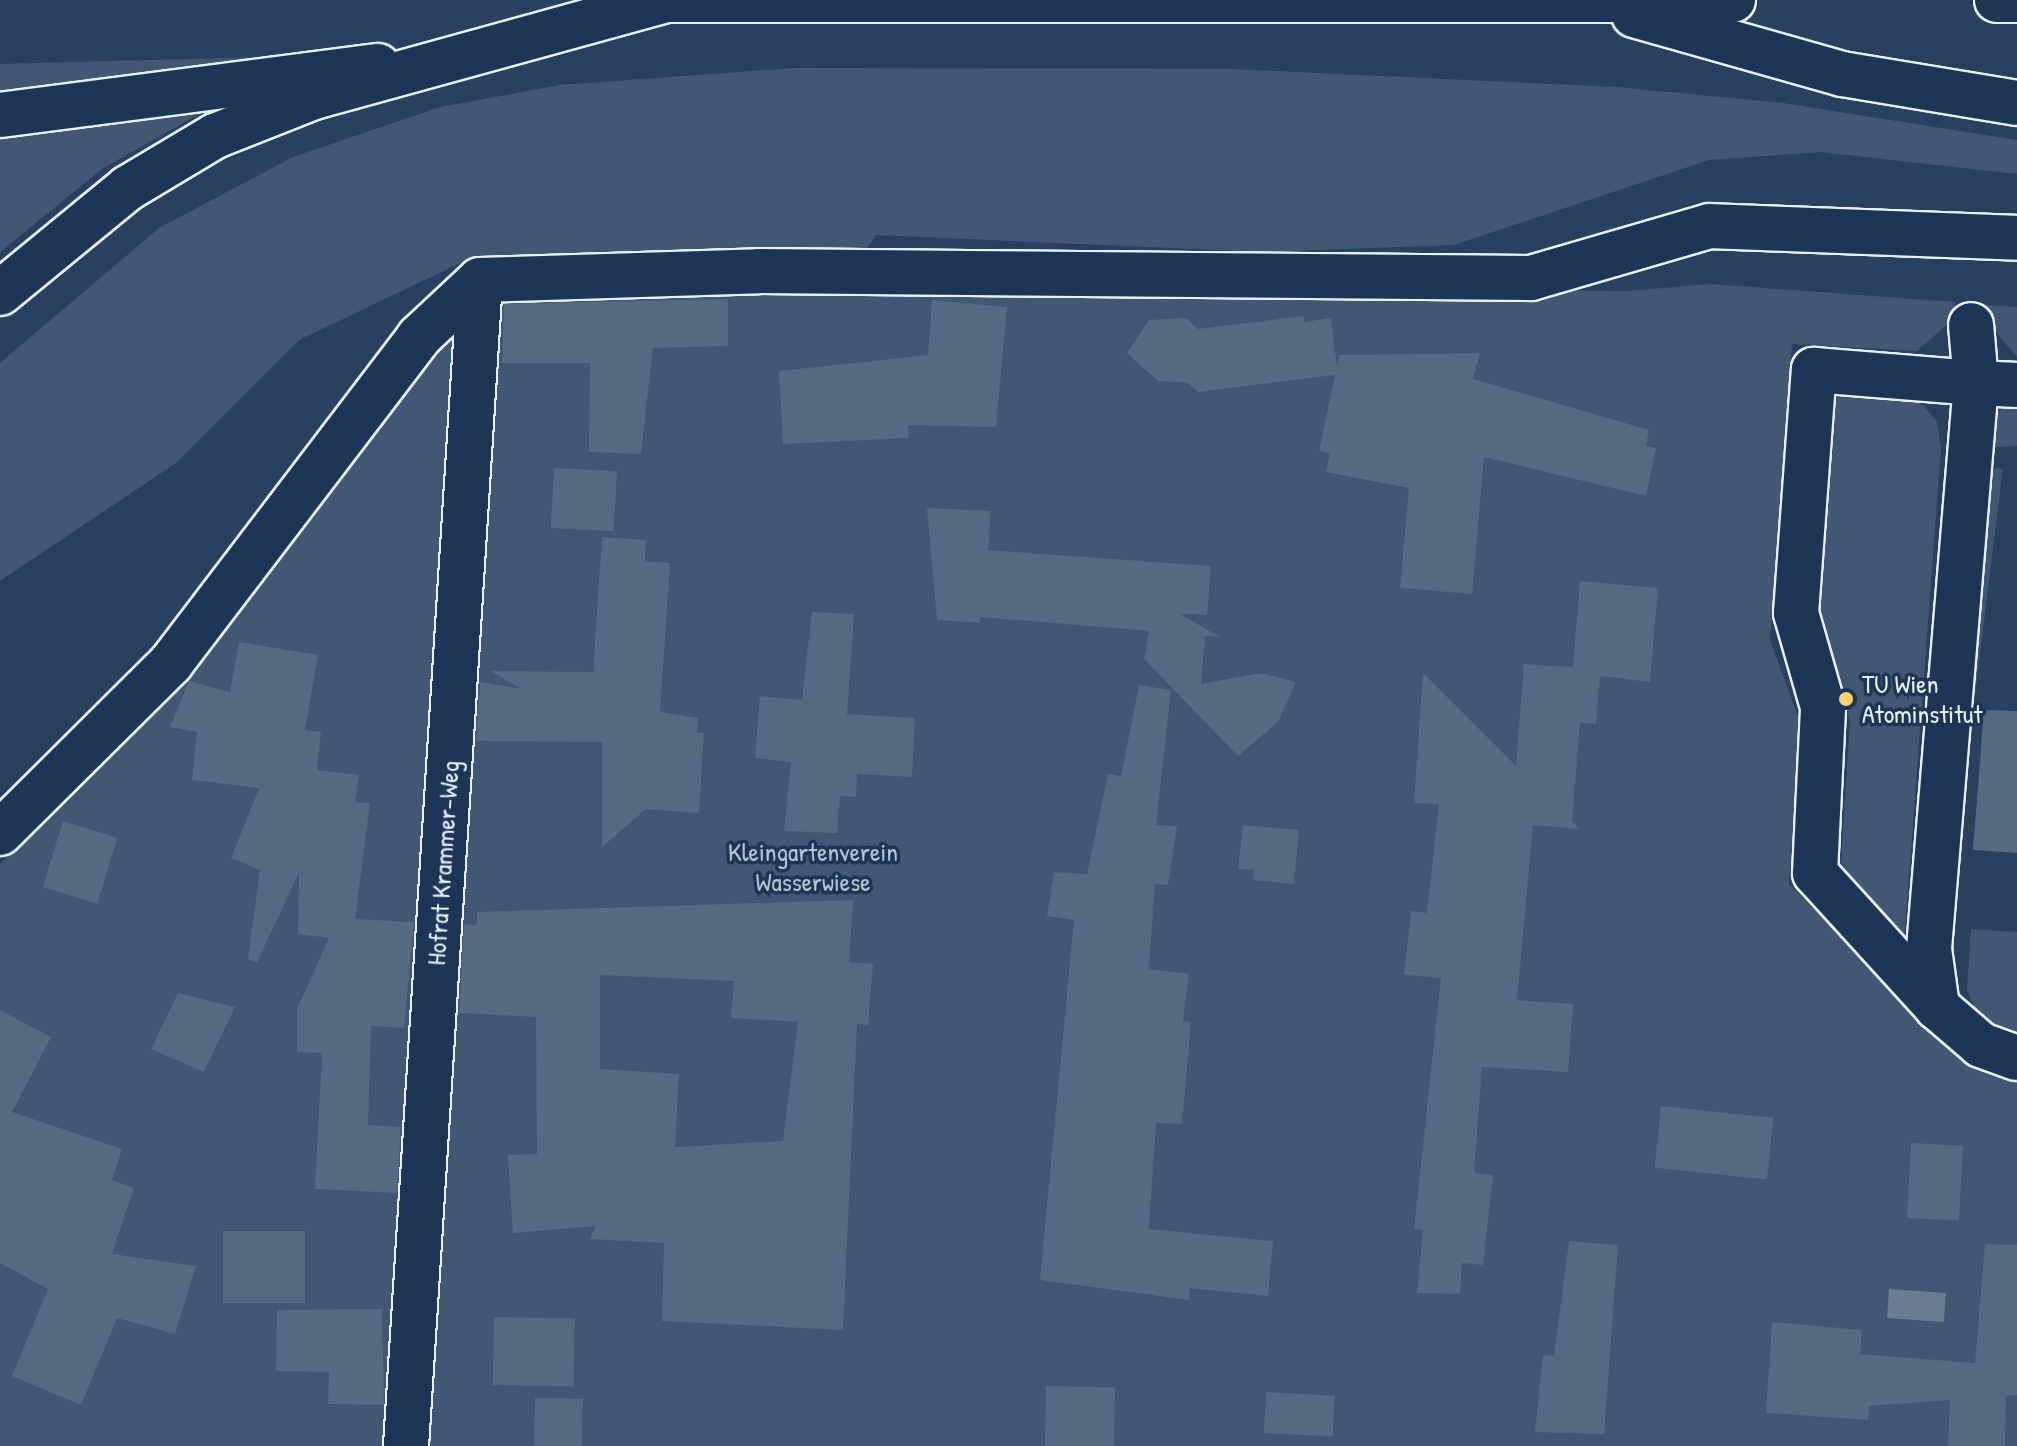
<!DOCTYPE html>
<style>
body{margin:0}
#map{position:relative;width:2017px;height:1446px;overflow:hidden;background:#294061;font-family:"Patrick Hand",sans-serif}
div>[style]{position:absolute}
.green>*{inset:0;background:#415774;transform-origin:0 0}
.water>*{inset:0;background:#6b7c95;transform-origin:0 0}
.building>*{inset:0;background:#556a83;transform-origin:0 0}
.roads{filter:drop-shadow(2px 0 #e8f1f8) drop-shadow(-2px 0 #e8f1f8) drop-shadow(0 2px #e8f1f8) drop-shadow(0 -2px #e8f1f8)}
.minor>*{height:44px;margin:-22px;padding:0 22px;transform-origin:22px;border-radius:22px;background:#1d3557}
.highway>*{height:44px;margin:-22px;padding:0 22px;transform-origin:22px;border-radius:22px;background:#1d3557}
.dots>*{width:22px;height:22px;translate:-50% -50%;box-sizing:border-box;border:4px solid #1d3557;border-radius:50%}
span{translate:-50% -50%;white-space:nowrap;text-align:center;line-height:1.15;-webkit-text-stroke:7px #1d3557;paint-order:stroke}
.poi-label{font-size:26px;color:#e8f1f8}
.left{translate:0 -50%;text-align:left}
.park-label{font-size:26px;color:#b6c3d0}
.street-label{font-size:26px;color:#e8f1f8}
</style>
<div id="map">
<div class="green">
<i style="clip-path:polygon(301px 56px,102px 169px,0 252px,0 64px)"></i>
<i style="clip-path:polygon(796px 68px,1231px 69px,1616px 87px,1783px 103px,2017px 140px,2017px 174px,1820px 152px,1709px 160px,1454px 245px,1264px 252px,876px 235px,865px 251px,477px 255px,299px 340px,176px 463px,0 581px,0 363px,159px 228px,293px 157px,440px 107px,560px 85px)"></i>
<i style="clip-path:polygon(1710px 284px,1955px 302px,1951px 321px,1917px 351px,1792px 344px,1770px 640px,1800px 722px,1789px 884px,1953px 1051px,1984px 1069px,2017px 1075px,2017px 1446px,0 1446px,0 864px,205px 659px,488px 285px,1628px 291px)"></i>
<i style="clip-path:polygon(1986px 305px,2017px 307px,2017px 357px,1992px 327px)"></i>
<i style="clip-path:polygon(1837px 390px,1903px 395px,1924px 406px,1937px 422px,1941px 448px,1904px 944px,1841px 863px,1850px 720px,1819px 629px)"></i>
<i style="clip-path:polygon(2017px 403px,2017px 446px,1982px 448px,1998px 411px)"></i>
<i style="left:1979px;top:466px;width:24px;height:229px;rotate:7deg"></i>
<i style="clip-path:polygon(1971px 929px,2017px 932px,2017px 1041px,1977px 1015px,1967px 989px)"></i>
</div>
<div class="water">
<i style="left:1889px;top:1289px;width:57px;height:29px;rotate:4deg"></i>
</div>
<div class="building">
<i style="clip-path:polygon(728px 299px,728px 346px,653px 348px,641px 454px,589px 452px,590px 363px,502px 363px,504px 304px)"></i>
<i style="clip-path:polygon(932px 300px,1007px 307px,996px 427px,908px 425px,909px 438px,783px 444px,779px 371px,928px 355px)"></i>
<i style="clip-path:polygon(1304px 316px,1304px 322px,1331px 318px,1337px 367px,1339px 355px,1480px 353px,1473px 379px,1649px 430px,1646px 446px,1656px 448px,1646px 496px,1484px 457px,1472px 594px,1400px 588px,1409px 488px,1326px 472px,1330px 453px,1319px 451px,1335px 375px,1198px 392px,1188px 383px,1158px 381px,1127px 353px,1149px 320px,1186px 318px,1198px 329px)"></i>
<i style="left:554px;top:468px;width:63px;height:60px;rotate:3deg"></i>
<i style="clip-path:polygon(927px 508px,991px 511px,988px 550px,1211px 566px,1207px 615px,1180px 614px,1220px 637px,1205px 636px,1201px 684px,1261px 673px,1296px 682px,1278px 722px,1238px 756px,1144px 659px,1149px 631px,980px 617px,980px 623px,937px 620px)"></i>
<i style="clip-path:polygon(602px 537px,646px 540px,645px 561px,670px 563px,660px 712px,698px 718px,697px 733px,704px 733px,699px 813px,646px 809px,602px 847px,602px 742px,476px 741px,480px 682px,521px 689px,491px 671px,593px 672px)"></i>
<i style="clip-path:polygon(1580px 581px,1658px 588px,1650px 682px,1600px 676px,1596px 724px,1580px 723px,1572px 821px,1580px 829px,1533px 825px,1517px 1000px,1573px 1004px,1568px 1072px,1482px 1067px,1474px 1173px,1493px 1175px,1483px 1265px,1462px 1263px,1460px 1294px,1417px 1293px,1423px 1230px,1414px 1229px,1441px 978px,1404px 975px,1411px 911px,1427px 913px,1439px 804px,1414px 803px,1423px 673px,1516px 766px,1524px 664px,1573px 667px)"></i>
<i style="clip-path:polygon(812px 612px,854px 614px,847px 714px,915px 718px,912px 777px,857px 774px,856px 797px,840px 796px,837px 833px,784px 831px,791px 762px,755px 758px,760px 696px,802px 700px)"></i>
<i style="clip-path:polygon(239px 642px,318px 655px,305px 730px,321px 732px,317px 770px,359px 775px,355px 802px,370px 803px,355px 919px,414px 922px,404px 1028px,371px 1026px,368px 1125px,401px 1127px,397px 1193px,315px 1189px,322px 1053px,297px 1052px,297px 1009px,329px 938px,298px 934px,299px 873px,257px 962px,248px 959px,260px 870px,231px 858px,259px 788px,192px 780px,197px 732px,170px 727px,189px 681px,230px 692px)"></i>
<i style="clip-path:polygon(1139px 685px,1171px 690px,1156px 825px,1177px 826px,1168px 885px,1155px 884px,1149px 969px,1189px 974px,1183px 1021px,1191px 1022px,1182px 1124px,1156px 1123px,1149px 1229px,1273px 1241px,1268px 1296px,1190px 1288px,1189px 1300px,1040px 1280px,1074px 920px,1047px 916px,1054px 872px,1087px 874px,1108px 774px,1121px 776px)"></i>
<i style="clip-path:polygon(1984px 710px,2017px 711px,2017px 853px,1973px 850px)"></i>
<i style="left:63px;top:821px;width:57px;height:69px;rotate:17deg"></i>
<i style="clip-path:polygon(1243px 825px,1299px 830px,1294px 884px,1253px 880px,1254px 870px,1238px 869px)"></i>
<i style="clip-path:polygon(evenodd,853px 900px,849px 962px,873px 964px,868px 1025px,857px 1024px,843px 1330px,662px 1321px,664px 1243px,590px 1239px,595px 1226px,513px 1233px,508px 1155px,537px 1154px,536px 1017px,459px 1013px,464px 924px,477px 925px,477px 912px,853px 900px,600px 975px,734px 981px,731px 1018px,798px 1022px,783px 1141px,675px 1147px,679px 1074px,600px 1069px,600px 975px)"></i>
<i style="clip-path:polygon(178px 993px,235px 1007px,204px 1072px,151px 1049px)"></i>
<i style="clip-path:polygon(0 1010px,51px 1037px,12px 1112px,122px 1149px,112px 1180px,134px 1188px,112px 1254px,196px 1266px,175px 1334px,117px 1318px,81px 1405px,12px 1376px,48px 1289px,0 1263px)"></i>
<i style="left:1661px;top:1106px;width:113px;height:62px;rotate:6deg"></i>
<i style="left:1911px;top:1143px;width:52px;height:75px;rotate:3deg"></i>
<i style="left:305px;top:1231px;width:72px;height:82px;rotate:90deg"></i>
<i style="clip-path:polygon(1569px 1241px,1618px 1245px,1604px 1434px,1535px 1432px,1543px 1355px,1554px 1356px)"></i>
<i style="clip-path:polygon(1985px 1244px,2017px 1245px,2017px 1395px,2006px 1396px,2005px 1446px,1948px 1446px,1950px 1400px,1869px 1406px,1868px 1420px,1766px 1413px,1772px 1322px,1862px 1330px,1860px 1354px,1975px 1363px)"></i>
<i style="clip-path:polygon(382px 1309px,384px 1405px,328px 1404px,329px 1372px,276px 1371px,277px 1310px)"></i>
<i style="left:494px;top:1317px;width:81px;height:68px;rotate:1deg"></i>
<i style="left:1046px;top:1386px;width:69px;height:60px;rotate:1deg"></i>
<i style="left:1266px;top:1392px;width:69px;height:41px;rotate:3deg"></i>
<i style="left:535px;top:1398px;width:48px;height:48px;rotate:1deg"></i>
</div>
<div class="roads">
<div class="minor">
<i style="left:0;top:115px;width:381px;rotate:-7.4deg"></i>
<i style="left:2017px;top:385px;width:41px;rotate:-177.2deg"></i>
<i style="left:1976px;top:383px;width:568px;rotate:94.75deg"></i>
<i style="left:1929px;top:949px;width:59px;rotate:82.1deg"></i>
<i style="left:1937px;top:1007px;width:58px;rotate:40.8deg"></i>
<i style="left:1981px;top:1045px;width:38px;rotate:20deg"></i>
<i style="left:0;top:833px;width:241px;rotate:-44.8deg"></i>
<i style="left:171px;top:663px;width:410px;rotate:-52.7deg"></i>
<i style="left:419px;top:337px;width:83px;rotate:-43.1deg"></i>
<i style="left:480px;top:280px;width:279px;rotate:-1.8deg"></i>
<i style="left:759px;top:271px;width:772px;rotate:0.52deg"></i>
<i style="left:1531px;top:278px;width:186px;rotate:-16.2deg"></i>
<i style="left:1710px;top:226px;width:307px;rotate:2.2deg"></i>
<i style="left:1937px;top:1007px;width:181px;rotate:-132.3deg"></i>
<i style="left:1815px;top:873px;width:166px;rotate:-87.2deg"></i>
<i style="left:1823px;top:707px;width:98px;rotate:-106deg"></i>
<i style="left:1796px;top:613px;width:244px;rotate:-85.8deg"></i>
<i style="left:1814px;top:370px;width:163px;rotate:4.6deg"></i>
<i style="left:1976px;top:383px;width:58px;rotate:-94.9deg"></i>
<i style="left:406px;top:1446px;width:1168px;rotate:-86.37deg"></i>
</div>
<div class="highway">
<i style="left:647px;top:0;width:1086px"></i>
<i style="left:1997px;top:0;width:20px"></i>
<i style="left:1634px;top:15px;width:216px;rotate:15.8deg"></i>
<i style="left:1842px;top:74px;width:177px;rotate:9.4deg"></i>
<i style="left:0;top:293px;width:166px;rotate:-39.4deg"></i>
<i style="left:128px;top:188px;width:101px;rotate:-30.9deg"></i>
<i style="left:215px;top:136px;width:106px;rotate:-21.5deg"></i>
<i style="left:314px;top:97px;width:364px;rotate:-15.4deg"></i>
</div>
</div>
<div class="dots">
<i style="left:1846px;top:699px;background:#ffd166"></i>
</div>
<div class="poi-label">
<span class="left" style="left:1862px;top:699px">TU Wien<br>Atominstitut</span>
</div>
<div class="park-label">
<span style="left:813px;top:867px">Kleingartenverein<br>Wasserwiese</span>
</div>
<div class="street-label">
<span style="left:443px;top:863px;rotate:-86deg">Hofrat Krammer-Weg</span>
</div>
</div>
